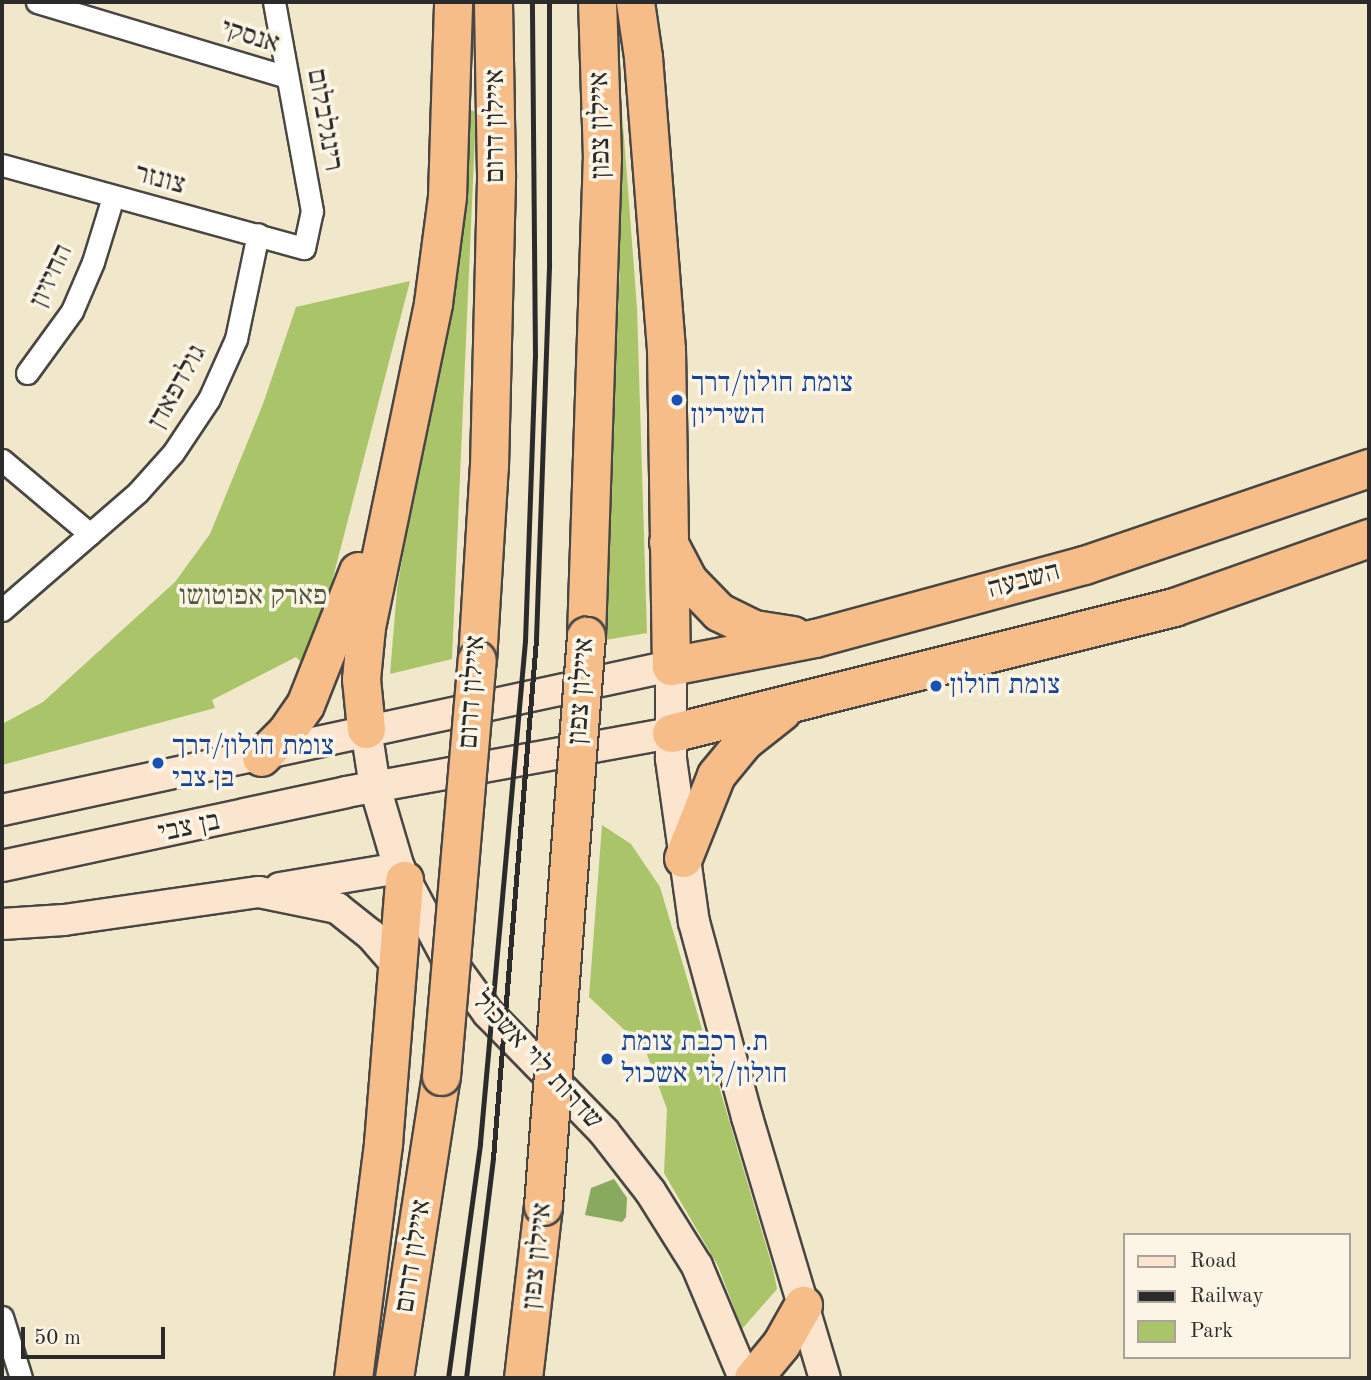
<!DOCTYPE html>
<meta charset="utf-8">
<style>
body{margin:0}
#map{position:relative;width:1371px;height:1380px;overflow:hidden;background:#f1e7ca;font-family:"Old Standard TT","Frank Ruhl Libre",serif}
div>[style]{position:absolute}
.green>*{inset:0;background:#aac46a}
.forest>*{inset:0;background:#87aa5e}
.roads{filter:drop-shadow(2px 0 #494743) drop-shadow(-2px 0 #494743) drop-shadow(0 2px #494743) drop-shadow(0 -2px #494743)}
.street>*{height:21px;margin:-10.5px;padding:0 10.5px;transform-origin:10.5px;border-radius:10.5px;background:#fff}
.secondary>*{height:30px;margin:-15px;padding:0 15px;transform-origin:15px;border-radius:15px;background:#fce5cf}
.highway>*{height:37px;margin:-18.5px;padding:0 18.5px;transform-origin:18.5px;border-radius:18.5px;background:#f7bd88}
.rail>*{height:5px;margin:-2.5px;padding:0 2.5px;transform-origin:2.5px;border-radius:2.5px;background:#2b2b2b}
.bridges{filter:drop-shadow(2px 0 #494743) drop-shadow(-2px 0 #494743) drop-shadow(0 2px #494743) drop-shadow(0 -2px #494743)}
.highway-bridge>*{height:37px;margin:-18.5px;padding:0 18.5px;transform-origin:18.5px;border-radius:18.5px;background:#f7bd88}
.dots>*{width:19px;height:19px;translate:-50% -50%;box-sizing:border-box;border:4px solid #fcf5e5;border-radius:50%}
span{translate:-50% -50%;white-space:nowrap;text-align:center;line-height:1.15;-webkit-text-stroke:7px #fcf5e5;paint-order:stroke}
.street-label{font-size:28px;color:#2b2b2b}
.transit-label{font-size:28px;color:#164399}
.left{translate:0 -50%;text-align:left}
.park-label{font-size:28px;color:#51593e}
.frame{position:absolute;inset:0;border:4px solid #2b2b2b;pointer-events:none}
.legend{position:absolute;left:1123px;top:1233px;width:228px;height:126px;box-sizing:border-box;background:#fcf5e5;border:2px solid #a8a49b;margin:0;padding:9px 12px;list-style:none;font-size:21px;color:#2b2b2b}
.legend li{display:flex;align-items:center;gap:14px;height:35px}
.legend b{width:35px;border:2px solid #a8a49b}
.scale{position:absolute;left:21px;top:1327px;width:144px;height:32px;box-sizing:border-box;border:4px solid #2b2b2b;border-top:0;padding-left:9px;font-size:21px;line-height:24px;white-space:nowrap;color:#2b2b2b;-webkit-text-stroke:5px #fcf5e5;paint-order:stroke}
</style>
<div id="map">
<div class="green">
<i style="clip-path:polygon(617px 45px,637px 308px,647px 633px,605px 640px,620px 265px)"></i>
<i style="clip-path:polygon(466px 108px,476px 112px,452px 659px,390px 674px,397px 589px,447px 303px)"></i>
<i style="clip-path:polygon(410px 281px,323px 616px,303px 664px,296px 657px,212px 700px,215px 708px,2px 765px,2px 724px,43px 702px,175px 582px,210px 534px,263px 404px,296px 307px)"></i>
<i style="clip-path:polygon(602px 825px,631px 844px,660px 887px,773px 1269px,777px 1289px,742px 1329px,718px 1266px,664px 1173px,667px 1109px,645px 1049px,589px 997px)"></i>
</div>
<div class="forest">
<i style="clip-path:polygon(614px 1179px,627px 1198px,626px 1217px,622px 1222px,585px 1215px,591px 1188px)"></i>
</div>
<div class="roads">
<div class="street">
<i style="left:37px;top:2px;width:261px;rotate:16.7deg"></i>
<i style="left:2px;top:165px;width:313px;rotate:15.4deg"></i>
<i style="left:304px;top:248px;width:38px;rotate:-78deg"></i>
<i style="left:312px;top:211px;width:212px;rotate:-100.3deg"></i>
<i style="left:27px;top:373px;width:77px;rotate:-54deg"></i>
<i style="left:72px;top:311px;width:53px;rotate:-66.8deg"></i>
<i style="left:93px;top:262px;width:68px;rotate:-72.9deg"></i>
<i style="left:2px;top:460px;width:115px;rotate:40.1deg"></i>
<i style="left:2px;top:610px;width:180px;rotate:-40.9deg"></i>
<i style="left:138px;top:492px;width:52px;rotate:-48.1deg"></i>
<i style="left:173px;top:453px;width:65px;rotate:-56.3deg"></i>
<i style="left:209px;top:399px;width:66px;rotate:-65.8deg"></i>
<i style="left:236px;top:339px;width:107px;rotate:-78.2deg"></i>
<i style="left:2px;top:1317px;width:64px;rotate:72.7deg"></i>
</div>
<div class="secondary">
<i style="left:366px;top:729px;width:59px;rotate:81.2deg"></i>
<i style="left:375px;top:787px;width:84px;rotate:73.5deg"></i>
<i style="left:399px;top:868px;width:98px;rotate:61.9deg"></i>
<i style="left:445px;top:954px;width:73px;rotate:53.9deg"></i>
<i style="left:488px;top:1013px;width:166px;rotate:45.7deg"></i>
<i style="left:604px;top:1132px;width:75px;rotate:52.1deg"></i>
<i style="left:650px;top:1191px;width:89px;rotate:57.9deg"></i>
<i style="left:697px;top:1266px;width:121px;rotate:67.2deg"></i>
<i style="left:2px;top:810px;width:684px;rotate:-12.15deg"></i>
<i style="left:671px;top:666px;width:93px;rotate:90deg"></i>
<i style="left:671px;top:759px;width:165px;rotate:82deg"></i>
<i style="left:694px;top:922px;width:202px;rotate:74.8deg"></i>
<i style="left:747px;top:1117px;width:272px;rotate:73.4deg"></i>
<i style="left:2px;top:866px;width:352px;rotate:-12.1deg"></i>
<i style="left:346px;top:792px;width:330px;rotate:-10.3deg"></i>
<i style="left:280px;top:888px;width:121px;rotate:-9.5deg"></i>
<i style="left:2px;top:924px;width:62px;rotate:-3.7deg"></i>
<i style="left:64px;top:920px;width:197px;rotate:-8.2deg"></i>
<i style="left:259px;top:892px;width:80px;rotate:11.6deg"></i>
<i style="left:337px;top:908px;width:43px;rotate:38.5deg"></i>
<i style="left:371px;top:935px;width:41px;rotate:48.9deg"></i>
</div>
<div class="highway">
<i style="left:635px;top:2px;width:56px;rotate:81.7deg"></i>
<i style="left:643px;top:57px;width:293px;rotate:85.5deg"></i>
<i style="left:666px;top:349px;width:317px;rotate:89.1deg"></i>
<i style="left:671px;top:666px;width:147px;rotate:-11deg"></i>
<i style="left:815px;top:638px;width:279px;rotate:-15.2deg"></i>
<i style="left:1084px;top:565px;width:301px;rotate:-18.8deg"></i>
<i style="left:668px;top:542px;width:43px;rotate:62.2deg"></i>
<i style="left:688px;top:580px;width:45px;rotate:45.9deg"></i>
<i style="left:719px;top:612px;width:39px;rotate:26deg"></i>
<i style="left:754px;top:629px;width:39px;rotate:9deg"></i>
<i style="left:586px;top:636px;width:478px;rotate:-88.1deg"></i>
<i style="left:602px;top:158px;width:156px;rotate:-91.8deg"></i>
<i style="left:477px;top:660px;width:194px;rotate:-86.5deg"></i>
<i style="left:489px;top:466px;width:292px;rotate:-88.6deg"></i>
<i style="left:496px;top:174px;width:172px;rotate:-91deg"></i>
<i style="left:366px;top:729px;width:50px;rotate:-95.7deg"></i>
<i style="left:361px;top:679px;width:52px;rotate:-84.5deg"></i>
<i style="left:366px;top:627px;width:331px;rotate:-78.3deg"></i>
<i style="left:433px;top:303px;width:108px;rotate:-82.5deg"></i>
<i style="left:447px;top:196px;width:194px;rotate:-88.2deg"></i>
<i style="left:671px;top:733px;width:519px;rotate:-14.06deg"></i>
<i style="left:1174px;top:607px;width:207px;rotate:-19.5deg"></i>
<i style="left:261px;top:757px;width:35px;rotate:-45deg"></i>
<i style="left:286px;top:732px;width:33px;rotate:-55deg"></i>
<i style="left:305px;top:705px;width:144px;rotate:-68.4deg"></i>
<i style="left:683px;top:858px;width:89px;rotate:-68.3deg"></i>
<i style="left:716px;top:775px;width:44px;rotate:-50.5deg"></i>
<i style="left:744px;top:741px;width:48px;rotate:-38.3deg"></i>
<i style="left:353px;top:1378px;width:237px;rotate:-82.7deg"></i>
<i style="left:383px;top:1143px;width:264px;rotate:-85.4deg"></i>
<i style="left:394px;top:1378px;width:306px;rotate:-81.2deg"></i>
<i style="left:523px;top:1378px;width:173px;rotate:-83.4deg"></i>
<i style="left:753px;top:1378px;width:44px;rotate:-50.5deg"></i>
<i style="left:781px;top:1344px;width:45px;rotate:-60.6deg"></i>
</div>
</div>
<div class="rail">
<i style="left:448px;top:1378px;width:237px;rotate:-82.2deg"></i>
<i style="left:480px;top:1143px;width:504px;rotate:-84.88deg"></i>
<i style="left:525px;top:641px;width:285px;rotate:-88deg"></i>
<i style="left:535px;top:356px;width:354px;rotate:-90.5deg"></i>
<i style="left:466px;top:1378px;width:222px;rotate:-83deg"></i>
<i style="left:493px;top:1158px;width:521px;rotate:-85.26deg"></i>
<i style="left:536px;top:639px;width:376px;rotate:-88deg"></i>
<i style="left:549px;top:263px;width:261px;rotate:-90deg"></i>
</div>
<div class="bridges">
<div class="highway-bridge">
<i style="left:441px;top:1076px;width:418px;rotate:-85.1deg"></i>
<i style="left:543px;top:1206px;width:572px;rotate:-85.69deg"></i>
</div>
</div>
<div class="dots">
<i style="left:677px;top:400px;background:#1a4fb4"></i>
<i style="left:936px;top:686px;background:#1a4fb4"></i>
<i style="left:158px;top:763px;background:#1a4fb4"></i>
<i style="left:607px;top:1059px;background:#1a4fb4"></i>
</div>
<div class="street-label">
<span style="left:250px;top:37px;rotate:17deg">אנסקי</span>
<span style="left:324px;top:120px;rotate:80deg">רינגלבלום</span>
<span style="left:601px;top:125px;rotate:-91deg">איילון צפון</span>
<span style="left:496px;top:126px;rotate:-90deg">איילון דרום</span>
<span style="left:160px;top:180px;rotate:15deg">צונזר</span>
<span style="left:52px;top:276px;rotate:-65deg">החיזיון</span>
<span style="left:178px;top:387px;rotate:-61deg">גולדפאדן</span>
<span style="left:1024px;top:581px;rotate:-15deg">השבעה</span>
<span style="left:582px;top:691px;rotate:-86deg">איילון צפון</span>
<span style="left:473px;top:692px;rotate:-86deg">איילון דרום</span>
<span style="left:189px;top:828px;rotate:-12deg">בן צבי</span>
<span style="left:537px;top:1061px;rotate:47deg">שדרות לוי אשכול</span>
<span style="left:414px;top:1256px;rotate:-81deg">איילון דרום</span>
<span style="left:538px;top:1256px;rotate:-84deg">איילון צפון</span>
</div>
<div class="transit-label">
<span class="left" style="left:691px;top:400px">צומת חולון/דרך<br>השיריון</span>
<span class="left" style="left:950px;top:686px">צומת חולון</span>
<span class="left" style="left:172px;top:763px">צומת חולון/דרך<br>בן צבי</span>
<span class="left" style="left:621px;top:1059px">ת. רכבת צומת<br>חולון/לוי אשכול</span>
</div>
<div class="park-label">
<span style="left:253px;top:597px">פארק אפוטושו</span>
</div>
<div class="frame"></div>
<ul class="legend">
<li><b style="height:9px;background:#fce5cf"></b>Road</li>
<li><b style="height:9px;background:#2b2b2b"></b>Railway</li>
<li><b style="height:19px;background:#aac46a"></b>Park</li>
</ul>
<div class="scale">50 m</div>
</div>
